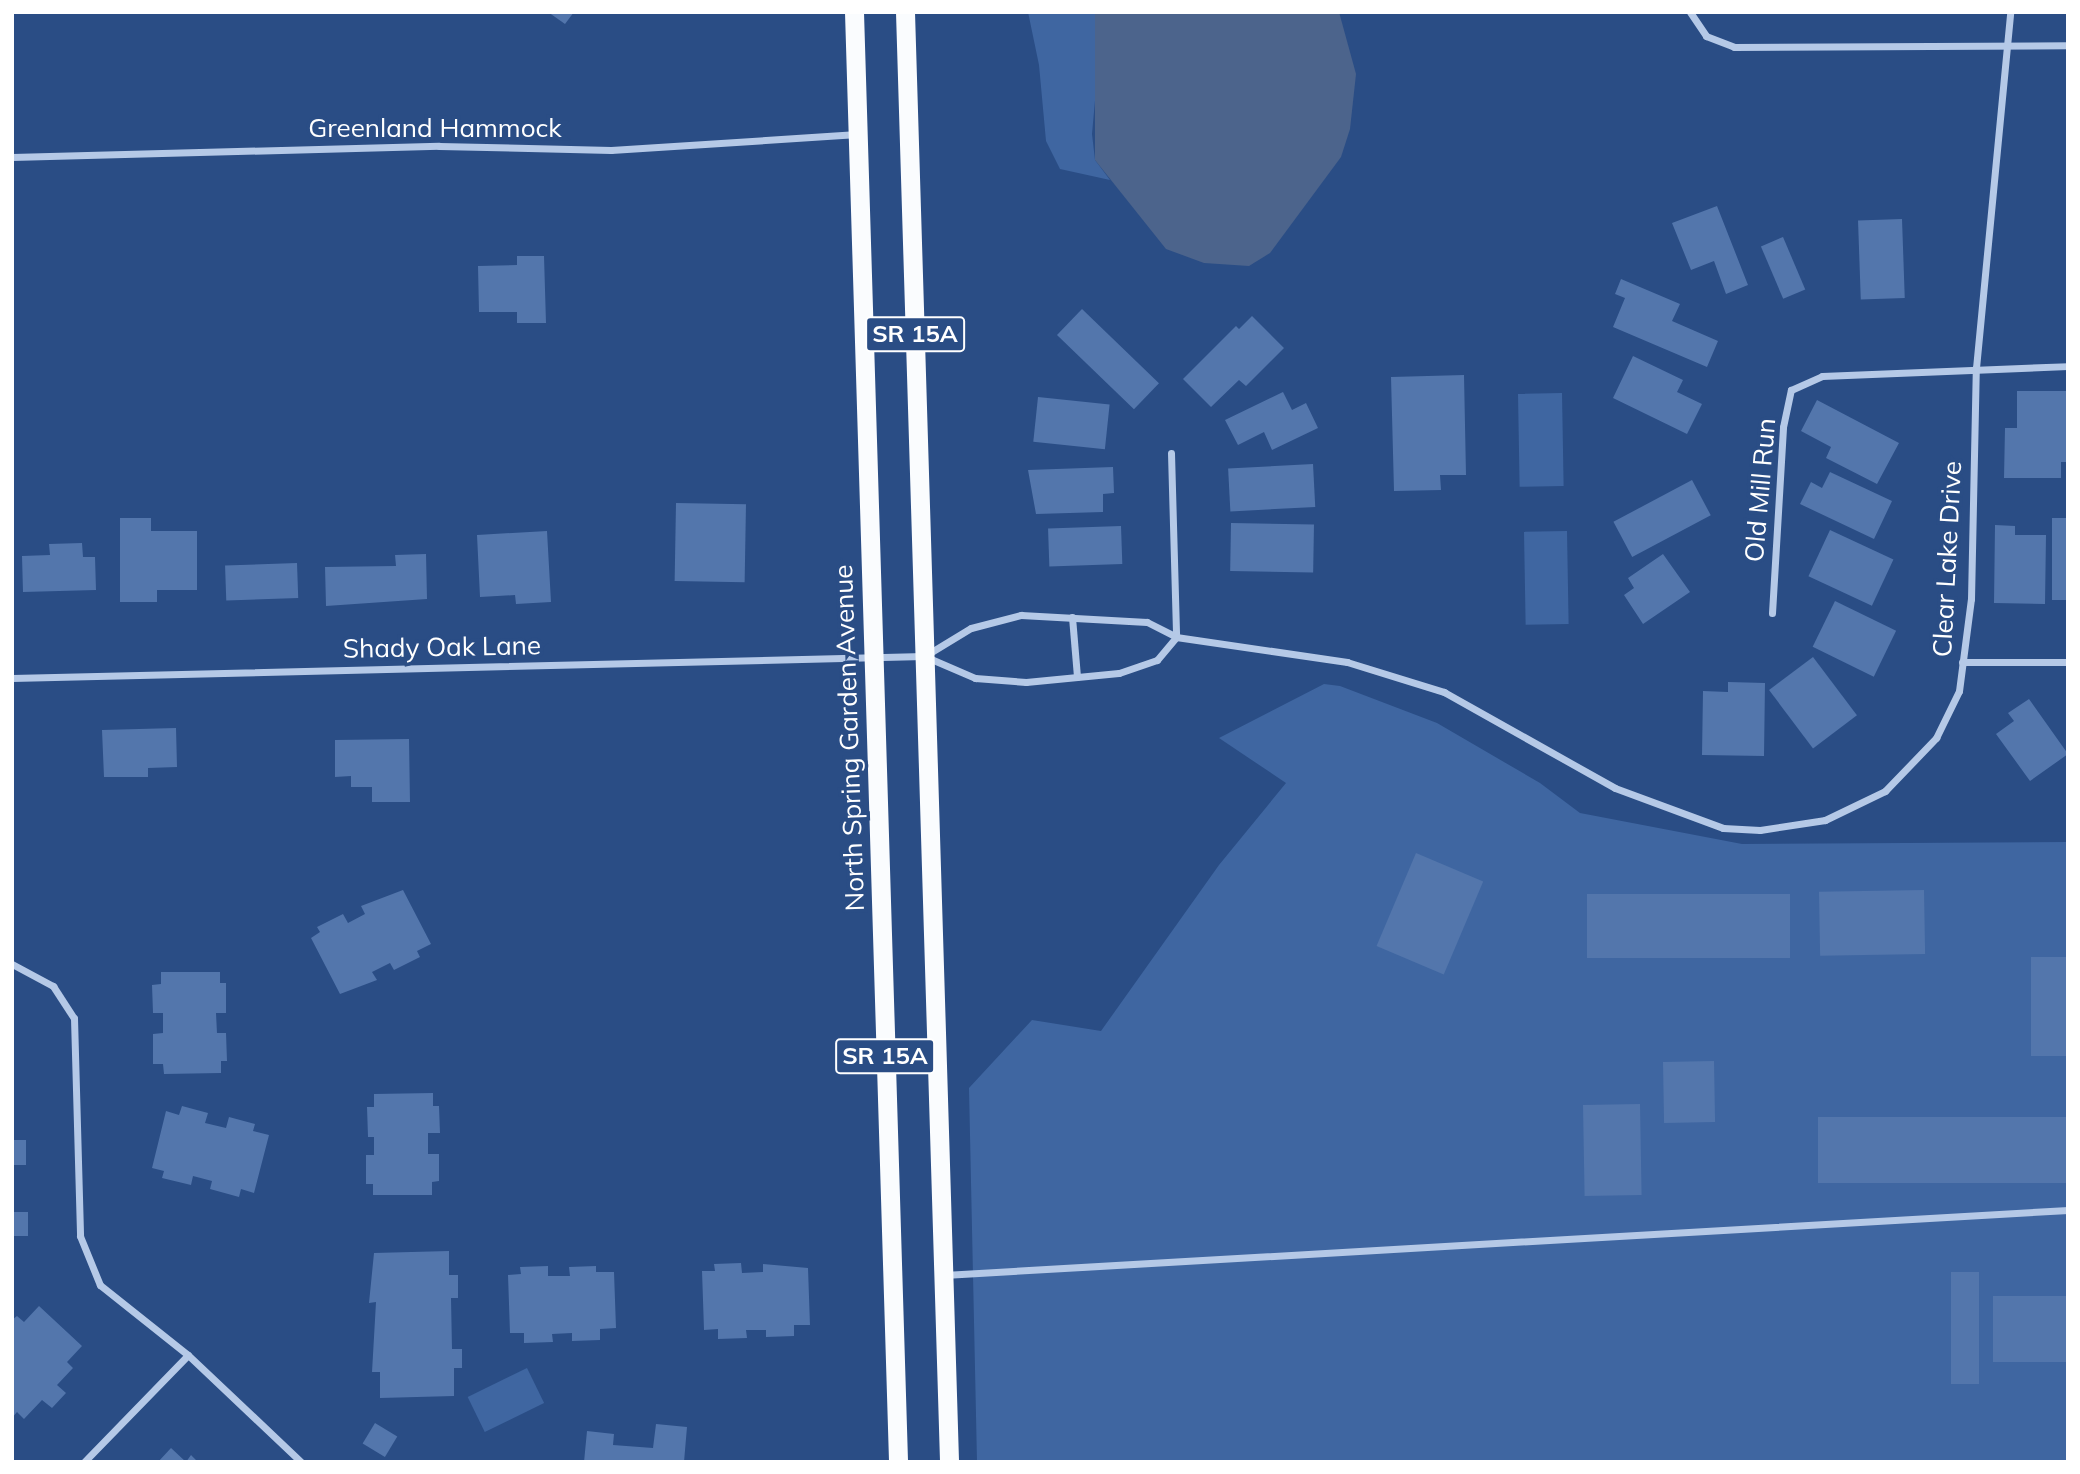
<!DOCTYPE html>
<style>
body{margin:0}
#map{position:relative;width:2080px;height:1474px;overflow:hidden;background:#2a4d85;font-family:Mulish,sans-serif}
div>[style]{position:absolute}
.green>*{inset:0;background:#3f66a1;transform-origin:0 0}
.water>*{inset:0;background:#4c648c}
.building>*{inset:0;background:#5376ac;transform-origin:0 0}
.minor>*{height:7px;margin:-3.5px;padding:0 3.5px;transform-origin:3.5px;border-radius:3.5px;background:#b5c9e7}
.trunk>*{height:19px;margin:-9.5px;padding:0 9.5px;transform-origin:9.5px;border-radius:9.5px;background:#fafcfe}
span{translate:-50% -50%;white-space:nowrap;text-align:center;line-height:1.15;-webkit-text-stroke:7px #2a4d85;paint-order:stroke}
.shield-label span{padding:2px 5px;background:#2a4d85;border:2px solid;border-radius:5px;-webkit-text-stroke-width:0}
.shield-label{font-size:24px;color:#fff;font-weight:700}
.street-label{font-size:26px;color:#fff}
.frame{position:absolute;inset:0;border:14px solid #fff;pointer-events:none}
</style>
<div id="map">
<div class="green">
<i style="clip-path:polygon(1028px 12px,1095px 12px,1098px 67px,1092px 134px,1095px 160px,1110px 180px,1060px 169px,1046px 141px,1039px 65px)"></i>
<i style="left:1562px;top:393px;width:93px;height:44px;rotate:89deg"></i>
<i style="left:1567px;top:531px;width:93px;height:43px;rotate:89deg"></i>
<i style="clip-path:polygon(1324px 684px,1340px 686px,1437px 723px,1540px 783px,1580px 813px,1742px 844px,2068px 842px,2068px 1462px,977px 1462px,969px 1088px,1032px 1020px,1101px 1031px,1219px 865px,1286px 783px,1219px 738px)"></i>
<i style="left:527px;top:1368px;width:39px;height:66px;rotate:64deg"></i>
</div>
<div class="water">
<i style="clip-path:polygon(1095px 12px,1339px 12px,1356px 74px,1350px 129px,1341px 157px,1270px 253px,1249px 266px,1204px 263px,1166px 249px,1095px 160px)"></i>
</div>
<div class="building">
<i style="clip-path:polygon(548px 12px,574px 12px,565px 24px)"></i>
<i style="clip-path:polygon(1717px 206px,1748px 285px,1726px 294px,1714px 261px,1691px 270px,1672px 223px)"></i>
<i style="left:1902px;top:219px;width:79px;height:44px;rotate:88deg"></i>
<i style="left:1783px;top:237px;width:57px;height:24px;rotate:67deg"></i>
<i style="clip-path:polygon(517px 256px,544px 256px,546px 323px,517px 323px,517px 312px,479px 312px,478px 266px,517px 265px)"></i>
<i style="clip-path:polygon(1621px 279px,1680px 304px,1672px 321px,1718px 341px,1707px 367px,1613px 327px,1625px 298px,1615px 294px)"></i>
<i style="left:1082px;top:309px;width:107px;height:36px;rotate:44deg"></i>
<i style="clip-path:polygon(1252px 316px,1284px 348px,1246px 386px,1239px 380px,1211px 407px,1183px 379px,1236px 326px,1239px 329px)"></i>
<i style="clip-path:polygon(1633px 356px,1683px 380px,1677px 392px,1702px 404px,1687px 434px,1613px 398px)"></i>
<i style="clip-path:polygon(1464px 375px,1466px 475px,1440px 475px,1441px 490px,1394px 491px,1391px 377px)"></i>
<i style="clip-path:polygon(2017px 391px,2068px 391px,2068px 462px,2061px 462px,2061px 478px,2004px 478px,2005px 428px,2017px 428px)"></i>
<i style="clip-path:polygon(1283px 392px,1292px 410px,1306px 403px,1318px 428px,1272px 450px,1264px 432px,1238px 445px,1225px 420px)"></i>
<i style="left:1038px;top:397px;width:72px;height:45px;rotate:6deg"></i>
<i style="clip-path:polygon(1817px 400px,1899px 443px,1877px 484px,1826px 458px,1831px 447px,1801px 431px)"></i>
<i style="left:1313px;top:464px;width:43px;height:85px;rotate:87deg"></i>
<i style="clip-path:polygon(1113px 467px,1114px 493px,1103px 494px,1103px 512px,1036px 514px,1028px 470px)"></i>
<i style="clip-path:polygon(1830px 472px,1892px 501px,1874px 539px,1800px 504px,1811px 482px,1822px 488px)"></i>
<i style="left:1692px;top:480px;width:40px;height:89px;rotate:62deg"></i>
<i style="left:676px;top:503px;width:70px;height:78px;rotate:1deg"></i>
<i style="clip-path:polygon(120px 518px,151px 518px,151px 531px,197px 531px,197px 590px,157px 590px,157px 602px,120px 602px)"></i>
<i style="left:2052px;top:518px;width:16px;height:82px"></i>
<i style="left:1231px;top:523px;width:83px;height:48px;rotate:1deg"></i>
<i style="clip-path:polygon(1995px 525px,2015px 526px,2015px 535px,2046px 535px,2045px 604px,1994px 603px)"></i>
<i style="left:1121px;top:526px;width:38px;height:73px;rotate:88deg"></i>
<i style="left:1830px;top:530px;width:70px;height:51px;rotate:25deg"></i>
<i style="clip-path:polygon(547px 531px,551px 602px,516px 604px,515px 595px,480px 597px,477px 535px)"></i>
<i style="clip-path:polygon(82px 543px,83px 557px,95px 557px,96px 590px,23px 592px,22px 556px,50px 555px,49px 544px)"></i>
<i style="clip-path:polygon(426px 554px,427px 599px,326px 606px,325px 567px,396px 566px,395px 555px)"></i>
<i style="clip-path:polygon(1663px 554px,1690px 592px,1643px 624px,1624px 595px,1634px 588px,1628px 578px)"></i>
<i style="left:297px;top:563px;width:35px;height:72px;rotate:88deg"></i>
<i style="left:1835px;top:601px;width:68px;height:51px;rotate:26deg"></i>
<i style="left:1813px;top:657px;width:73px;height:55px;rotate:53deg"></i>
<i style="clip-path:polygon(1728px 682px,1765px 683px,1764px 756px,1702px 755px,1703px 691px,1728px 692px)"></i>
<i style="clip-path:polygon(2029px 699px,2068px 754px,2030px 781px,1996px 734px,2014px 721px,2008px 713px)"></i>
<i style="clip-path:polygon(176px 728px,177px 767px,148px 768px,148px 777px,104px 777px,102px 730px)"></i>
<i style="clip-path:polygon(409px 739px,410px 802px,372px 802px,372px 787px,351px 787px,351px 776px,335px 777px,335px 740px)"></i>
<i style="left:1416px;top:853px;width:73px;height:101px;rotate:23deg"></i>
<i style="clip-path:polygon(403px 890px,431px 944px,417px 951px,420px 957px,394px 970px,390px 963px,372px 972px,377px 980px,340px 994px,311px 938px,320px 932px,317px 927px,343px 914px,348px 923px,365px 914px,361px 906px)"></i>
<i style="left:1924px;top:890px;width:64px;height:105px;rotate:89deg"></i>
<i style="left:1790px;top:894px;width:64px;height:203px;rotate:90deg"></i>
<i style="left:2031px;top:957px;width:37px;height:99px"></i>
<i style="clip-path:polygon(161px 972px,220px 972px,220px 983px,226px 983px,226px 1013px,216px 1013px,217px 1033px,226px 1033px,227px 1061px,221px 1061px,221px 1073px,164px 1074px,163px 1064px,153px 1064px,153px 1034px,163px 1033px,163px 1013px,153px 1013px,152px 985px,161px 984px)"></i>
<i style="left:1714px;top:1061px;width:61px;height:51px;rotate:89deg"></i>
<i style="clip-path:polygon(433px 1093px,433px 1106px,439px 1106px,440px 1133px,428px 1133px,428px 1154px,439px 1154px,439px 1181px,432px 1182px,432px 1195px,373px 1195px,373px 1184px,366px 1184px,366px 1155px,374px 1155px,374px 1137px,368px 1137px,367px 1107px,374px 1107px,374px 1094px)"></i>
<i style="left:1640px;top:1104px;width:91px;height:57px;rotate:89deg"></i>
<i style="clip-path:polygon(182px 1106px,208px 1113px,205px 1123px,226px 1128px,229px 1117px,255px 1124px,253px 1131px,269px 1135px,254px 1193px,241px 1189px,239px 1197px,210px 1189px,212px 1181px,193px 1176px,191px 1185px,162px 1178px,164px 1171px,152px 1168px,166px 1111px,179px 1115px)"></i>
<i style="left:1818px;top:1117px;width:250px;height:66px"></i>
<i style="left:12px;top:1140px;width:14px;height:25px"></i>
<i style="left:12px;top:1212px;width:16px;height:24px"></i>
<i style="clip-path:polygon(449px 1251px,449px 1275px,458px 1275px,458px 1298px,451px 1298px,452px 1349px,462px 1349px,462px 1368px,454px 1368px,454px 1396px,380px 1398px,380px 1372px,372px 1372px,376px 1302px,369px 1303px,374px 1253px)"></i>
<i style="clip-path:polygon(741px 1263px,742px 1273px,763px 1272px,763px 1264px,808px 1268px,810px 1325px,794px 1325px,794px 1336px,766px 1337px,766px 1330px,746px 1330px,747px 1338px,718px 1339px,718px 1329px,704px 1330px,702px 1271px,715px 1271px,714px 1264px)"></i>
<i style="clip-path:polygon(548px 1266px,548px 1276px,570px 1276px,569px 1267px,596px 1266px,596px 1272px,614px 1272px,616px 1328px,600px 1329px,600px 1340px,572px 1341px,572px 1333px,552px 1334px,553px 1342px,524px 1343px,524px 1333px,510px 1333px,508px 1275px,521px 1274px,520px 1267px)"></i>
<i style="left:1951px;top:1272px;width:28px;height:112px"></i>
<i style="left:1993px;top:1296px;width:75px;height:66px"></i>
<i style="clip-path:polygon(39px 1306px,82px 1346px,67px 1362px,73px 1368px,57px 1385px,66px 1393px,52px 1408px,42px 1400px,24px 1419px,17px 1412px,12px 1418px,12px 1320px,17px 1316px,24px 1322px)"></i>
<i style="left:375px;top:1423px;width:26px;height:24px;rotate:31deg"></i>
<i style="clip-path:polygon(656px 1424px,687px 1427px,684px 1462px,584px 1462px,587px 1431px,614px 1434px,613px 1445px,653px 1448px)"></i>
<i style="clip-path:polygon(171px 1448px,186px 1462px,191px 1455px,198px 1462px,158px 1462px)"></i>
</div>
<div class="minor">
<i style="left:1690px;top:12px;width:29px;rotate:56deg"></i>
<i style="left:1706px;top:36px;width:30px;rotate:21deg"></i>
<i style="left:1734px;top:47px;width:334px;rotate:-0.3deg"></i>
<i style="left:12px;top:157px;width:427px;rotate:-1.5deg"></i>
<i style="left:439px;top:146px;width:172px;rotate:1.3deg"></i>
<i style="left:611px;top:150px;width:247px;rotate:-3.7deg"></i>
<i style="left:1171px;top:453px;width:184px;rotate:88.4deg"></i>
<i style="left:1772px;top:613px;width:186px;rotate:-86.6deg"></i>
<i style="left:1783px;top:427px;width:38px;rotate:-78deg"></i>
<i style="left:1791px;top:390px;width:34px;rotate:-24deg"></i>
<i style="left:1822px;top:376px;width:246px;rotate:-2.3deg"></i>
<i style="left:1072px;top:617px;width:60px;rotate:85.2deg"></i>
<i style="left:928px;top:654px;width:50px;rotate:-31.2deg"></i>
<i style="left:971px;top:628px;width:52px;rotate:-14.6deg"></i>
<i style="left:1021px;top:615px;width:126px;rotate:3.2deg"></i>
<i style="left:1147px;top:622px;width:33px;rotate:27deg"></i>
<i style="left:1176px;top:637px;width:173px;rotate:8.3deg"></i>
<i style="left:1347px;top:662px;width:102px;rotate:17.2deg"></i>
<i style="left:1444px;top:692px;width:196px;rotate:29.3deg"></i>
<i style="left:1615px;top:788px;width:115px;rotate:20.3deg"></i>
<i style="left:1723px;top:828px;width:37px;rotate:3deg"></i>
<i style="left:1760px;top:830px;width:66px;rotate:-8.7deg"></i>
<i style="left:1825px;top:820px;width:67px;rotate:-25.8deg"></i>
<i style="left:1885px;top:791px;width:74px;rotate:-46.1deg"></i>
<i style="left:1936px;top:738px;width:52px;rotate:-63.9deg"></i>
<i style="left:1959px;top:691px;width:93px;rotate:-82.6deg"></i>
<i style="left:1971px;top:599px;width:231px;rotate:-88.8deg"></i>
<i style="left:1976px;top:368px;width:358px;rotate:-84.5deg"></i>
<i style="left:1962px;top:662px;width:106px"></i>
<i style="left:12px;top:678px;width:912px;rotate:-1.38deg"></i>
<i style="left:924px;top:656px;width:56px;rotate:23.3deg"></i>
<i style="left:975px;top:678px;width:51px;rotate:4.5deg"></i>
<i style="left:1026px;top:682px;width:93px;rotate:-5.5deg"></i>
<i style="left:1119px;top:673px;width:40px;rotate:-18.9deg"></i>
<i style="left:1157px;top:660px;width:30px;rotate:-50deg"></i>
<i style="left:12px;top:964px;width:47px;rotate:28.2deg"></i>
<i style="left:53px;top:986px;width:38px;rotate:57deg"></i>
<i style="left:74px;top:1018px;width:218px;rotate:88.4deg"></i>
<i style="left:80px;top:1236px;width:53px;rotate:67.8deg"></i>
<i style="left:100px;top:1285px;width:112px;rotate:38.5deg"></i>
<i style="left:188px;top:1355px;width:149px;rotate:134.2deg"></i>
<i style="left:944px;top:1275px;width:1126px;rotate:-3.31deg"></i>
<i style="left:188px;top:1355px;width:156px;rotate:43.4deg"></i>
</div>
<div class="trunk">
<i style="left:854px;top:12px;width:1451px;rotate:88.26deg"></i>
<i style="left:905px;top:12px;width:1451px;rotate:88.26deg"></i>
</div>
<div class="shield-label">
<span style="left:915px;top:334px">SR 15A</span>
<span style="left:885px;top:1056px">SR 15A</span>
</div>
<div class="street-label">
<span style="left:435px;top:128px">Greenland Hammock</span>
<span style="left:1760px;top:490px;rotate:-85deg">Old Mill Run</span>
<span style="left:1947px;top:559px;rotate:-87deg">Clear Lake Drive</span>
<span style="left:442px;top:647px;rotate:-1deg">Shady Oak Lane</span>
<span style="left:849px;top:738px;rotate:-92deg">North Spring Garden Avenue</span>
</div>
<div class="frame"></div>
</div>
